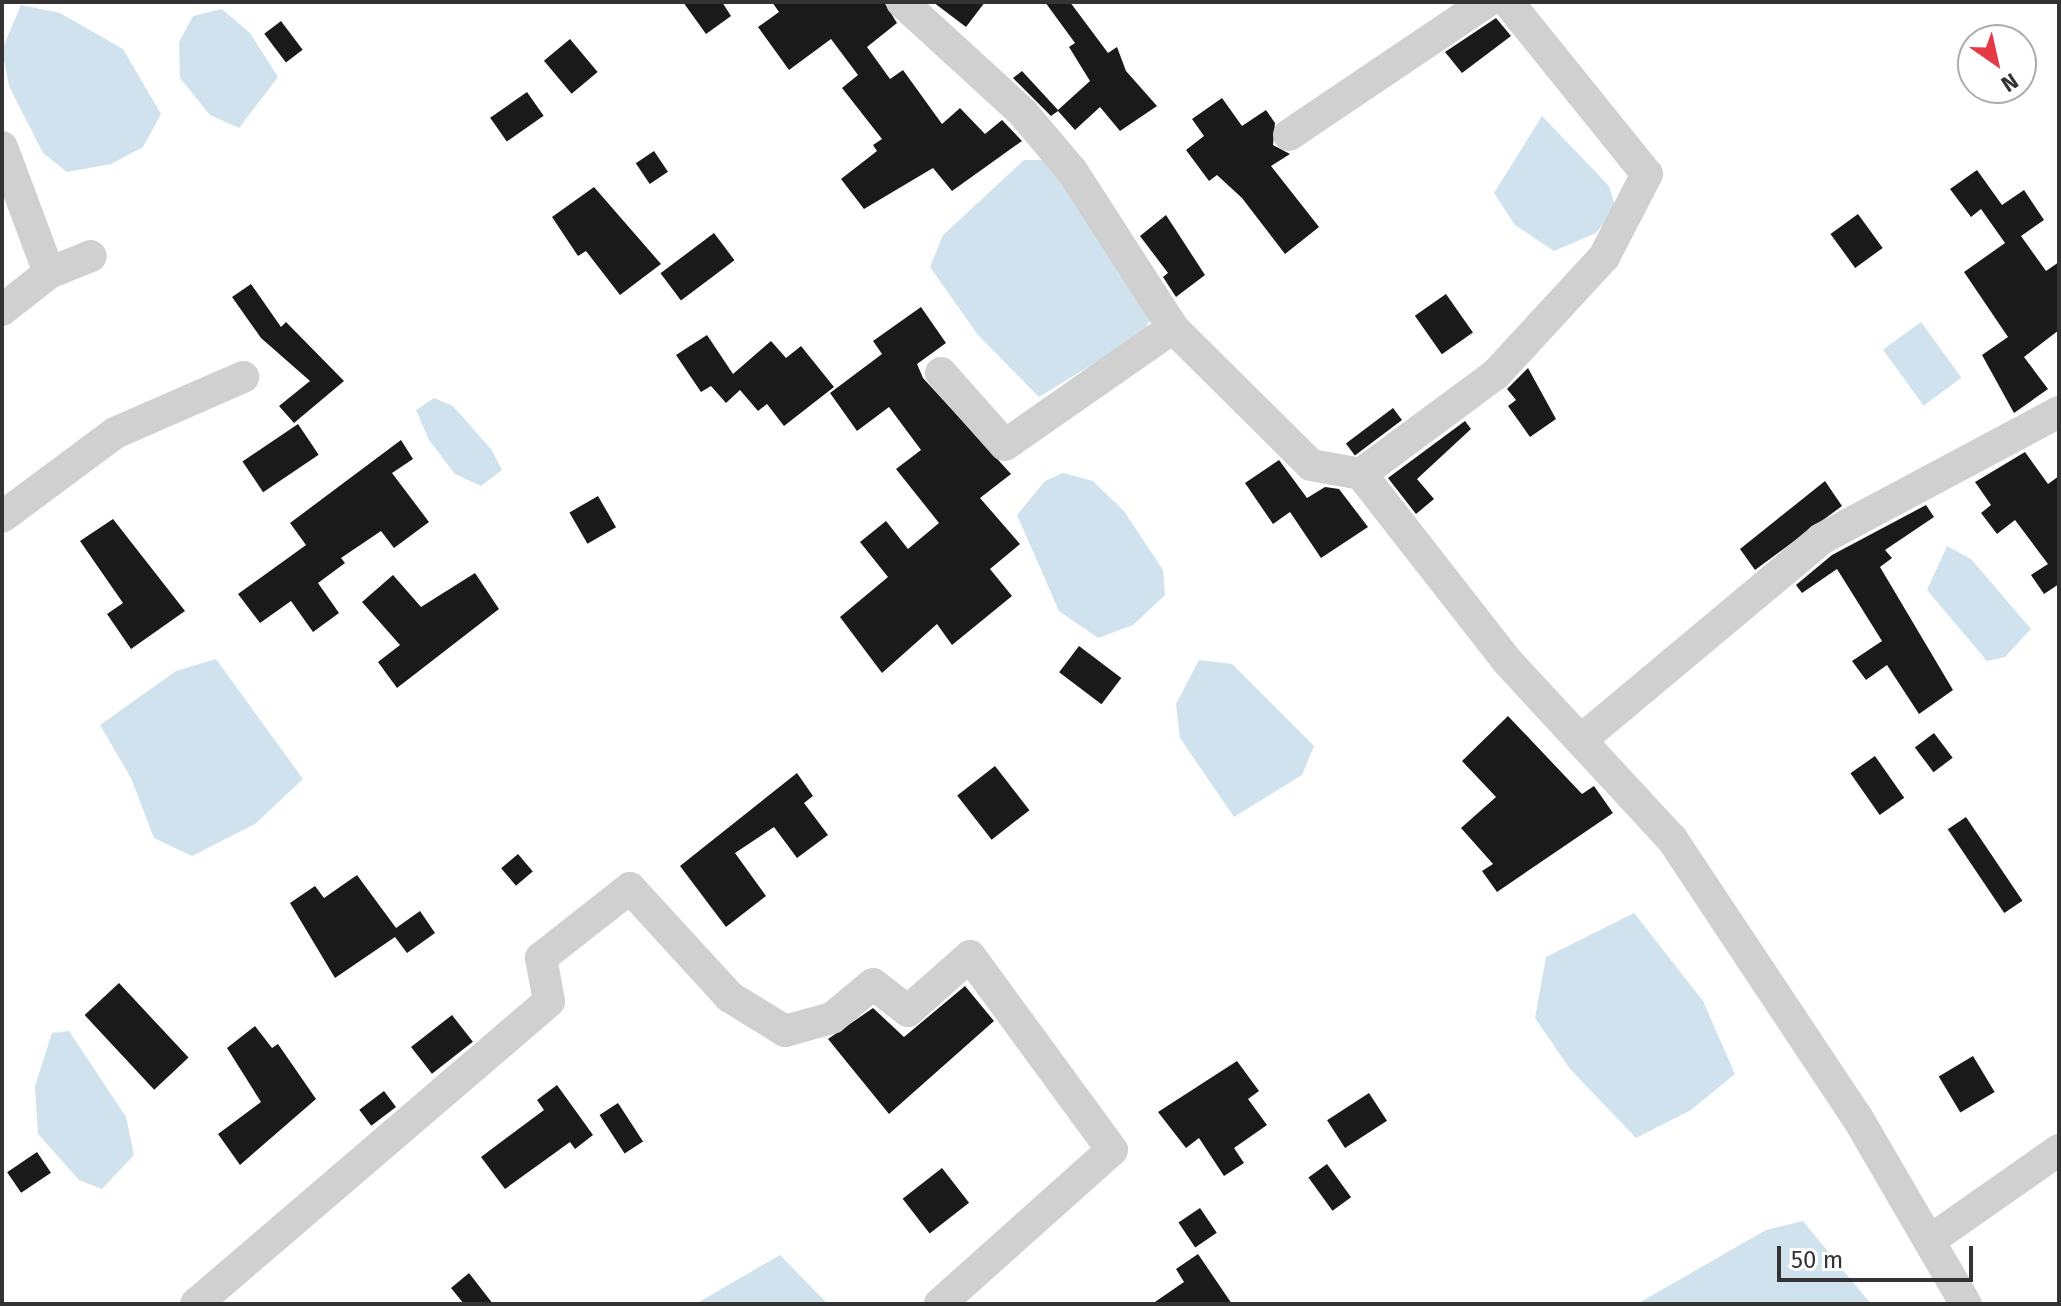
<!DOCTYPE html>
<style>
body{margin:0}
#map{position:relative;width:2061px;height:1306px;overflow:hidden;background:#fff;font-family:"Fira Sans",sans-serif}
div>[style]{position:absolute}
.water>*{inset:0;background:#cfe2ee;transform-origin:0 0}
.building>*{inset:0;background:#1a1a1a;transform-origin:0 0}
.minor>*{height:32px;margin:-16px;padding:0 16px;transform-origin:16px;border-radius:16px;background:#d0d0d0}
span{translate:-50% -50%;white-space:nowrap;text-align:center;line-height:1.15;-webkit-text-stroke:8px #fff;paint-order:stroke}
.frame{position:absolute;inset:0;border:4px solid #333;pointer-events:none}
.north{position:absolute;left:1957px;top:24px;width:80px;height:80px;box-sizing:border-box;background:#fff;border:2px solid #adadad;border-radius:50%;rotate:146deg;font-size:22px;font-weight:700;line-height:32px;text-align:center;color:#333}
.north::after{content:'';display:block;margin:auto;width:28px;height:36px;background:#e63946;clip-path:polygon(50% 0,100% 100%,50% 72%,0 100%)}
.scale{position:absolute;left:1777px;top:1246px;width:196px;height:36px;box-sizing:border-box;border:4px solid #333;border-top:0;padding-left:10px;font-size:24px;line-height:28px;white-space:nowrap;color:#333;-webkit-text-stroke:6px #fff;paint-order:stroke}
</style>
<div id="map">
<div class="water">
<i style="clip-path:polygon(21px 5px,60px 13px,123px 49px,161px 114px,143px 147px,111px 164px,67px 172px,43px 153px,9px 86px,2px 50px)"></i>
<i style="clip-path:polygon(222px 9px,250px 33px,278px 77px,239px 128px,210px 115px,180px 78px,179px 42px,193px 16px)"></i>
<i style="clip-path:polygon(1542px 116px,1609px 186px,1616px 208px,1596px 233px,1554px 251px,1515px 225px,1494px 193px)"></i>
<i style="clip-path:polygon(1024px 160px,1043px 160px,1145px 289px,1153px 315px,1142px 334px,1039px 397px,978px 335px,930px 267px,943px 235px)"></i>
<i style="left:1921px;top:322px;width:69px;height:47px;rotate:54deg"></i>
<i style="clip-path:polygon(434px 398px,453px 406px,491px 449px,502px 470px,481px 486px,455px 474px,429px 440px,416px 410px)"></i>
<i style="clip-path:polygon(1063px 473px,1093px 481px,1124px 511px,1163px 570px,1165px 595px,1133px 625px,1098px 638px,1059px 611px,1017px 515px,1045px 481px)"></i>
<i style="clip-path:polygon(1947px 546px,1971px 559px,2031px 629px,2005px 657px,1987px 661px,1927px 590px)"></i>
<i style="clip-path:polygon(216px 659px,303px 779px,255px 824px,192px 856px,154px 838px,131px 778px,100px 725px,176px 671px)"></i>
<i style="clip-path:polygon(1199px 660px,1232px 664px,1314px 746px,1302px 775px,1234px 817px,1180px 738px,1176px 704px)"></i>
<i style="clip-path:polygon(1634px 913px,1703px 1001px,1735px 1074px,1691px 1110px,1636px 1138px,1570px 1069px,1535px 1018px,1546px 957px)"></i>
<i style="clip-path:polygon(69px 1031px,126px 1117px,134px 1155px,102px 1189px,79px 1180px,38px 1134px,35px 1086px,52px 1033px)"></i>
<i style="clip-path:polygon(1803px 1221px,1871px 1304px,1637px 1304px,1766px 1230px)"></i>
<i style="clip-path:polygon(780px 1255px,828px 1304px,697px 1304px,699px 1302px)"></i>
</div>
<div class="building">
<i style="clip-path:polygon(683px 2px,722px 2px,731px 16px,706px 34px)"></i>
<i style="clip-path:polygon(772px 2px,884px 2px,897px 23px,867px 47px,890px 79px,903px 70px,942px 124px,960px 108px,985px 134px,1002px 120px,1022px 141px,952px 191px,933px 168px,864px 209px,841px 179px,877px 151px,873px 145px,882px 139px,842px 88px,858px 75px,831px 39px,789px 70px,758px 27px,779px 12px)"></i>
<i style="clip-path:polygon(933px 2px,985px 2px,966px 27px)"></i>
<i style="clip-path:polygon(1045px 2px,1070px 2px,1108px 53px,1117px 47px,1126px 71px,1157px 106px,1120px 131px,1100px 107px,1075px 130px,1058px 111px,1051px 116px,1013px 78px,1022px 71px,1058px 110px,1090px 81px,1069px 47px,1075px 43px)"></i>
<i style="clip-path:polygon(1496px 18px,1511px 36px,1462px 73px,1445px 52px)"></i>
<i style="left:281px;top:21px;width:36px;height:21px;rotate:53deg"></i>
<i style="left:570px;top:39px;width:43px;height:34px;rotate:50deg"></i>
<i style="left:527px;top:92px;width:29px;height:45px;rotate:55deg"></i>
<i style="clip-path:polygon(1222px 98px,1242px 126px,1266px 110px,1275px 123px,1273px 145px,1290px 154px,1271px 166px,1319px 227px,1285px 254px,1242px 198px,1217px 175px,1209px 181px,1186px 150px,1204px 136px,1192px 119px)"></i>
<i style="left:654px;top:151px;width:25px;height:22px;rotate:56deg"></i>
<i style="clip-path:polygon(1977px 170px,2002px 205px,2024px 190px,2044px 220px,2021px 236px,2046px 271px,2059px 262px,2059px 330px,2024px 357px,2048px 389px,2014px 413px,1982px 355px,2008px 337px,1964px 272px,2005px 243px,1981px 209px,1971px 217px,1950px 189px)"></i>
<i style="clip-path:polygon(594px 187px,661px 264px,620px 295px,586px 251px,578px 256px,552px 217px)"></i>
<i style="left:1858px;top:214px;width:42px;height:34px;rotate:54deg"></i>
<i style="clip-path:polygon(1166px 215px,1205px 275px,1176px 297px,1163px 277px,1168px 273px,1140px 236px)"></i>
<i style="left:714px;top:233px;width:34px;height:67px;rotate:53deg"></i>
<i style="clip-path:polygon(251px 284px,281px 327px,286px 322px,344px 381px,294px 423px,279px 406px,310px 381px,261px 338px,232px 297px)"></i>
<i style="left:1446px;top:294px;width:47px;height:38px;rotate:55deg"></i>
<i style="clip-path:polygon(921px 307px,946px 343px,917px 364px,923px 378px,1011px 474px,980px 498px,1020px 544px,990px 569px,1012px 596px,952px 645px,937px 624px,882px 673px,840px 617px,888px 577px,860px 542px,886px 521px,908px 549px,939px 523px,896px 469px,921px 450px,889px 407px,857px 431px,830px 393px,882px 354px,873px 341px)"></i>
<i style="clip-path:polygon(707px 335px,733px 374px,771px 341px,786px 358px,801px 346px,834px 387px,784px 426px,767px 404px,758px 411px,740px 390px,726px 403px,711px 386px,701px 392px,676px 355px)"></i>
<i style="clip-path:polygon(1528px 368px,1556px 419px,1530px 437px,1508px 406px,1516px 400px,1507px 389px)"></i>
<i style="left:1393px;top:408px;width:15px;height:59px;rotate:53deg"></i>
<i style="clip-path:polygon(1465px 421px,1471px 429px,1417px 479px,1434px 499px,1416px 514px,1388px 478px)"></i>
<i style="left:298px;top:424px;width:37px;height:67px;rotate:56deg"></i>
<i style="clip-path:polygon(401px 440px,413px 459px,392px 473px,429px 522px,394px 548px,381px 531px,341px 558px,345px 563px,318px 583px,339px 613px,313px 632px,291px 601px,260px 623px,238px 594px,306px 545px,290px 523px)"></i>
<i style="clip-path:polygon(2025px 452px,2048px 484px,2059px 476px,2059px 584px,2044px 594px,2031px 575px,2048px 564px,2015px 520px,1997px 534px,1981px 513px,1991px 505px,1975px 482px)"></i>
<i style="clip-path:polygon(1279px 460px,1307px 498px,1325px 487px,1339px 489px,1368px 527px,1321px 558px,1290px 512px,1273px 524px,1245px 483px)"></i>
<i style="clip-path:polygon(1825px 481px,1842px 506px,1755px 570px,1740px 549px)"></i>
<i style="left:598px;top:496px;width:36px;height:33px;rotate:60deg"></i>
<i style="clip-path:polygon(1926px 505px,1934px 517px,1885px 550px,1892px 558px,1880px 567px,1953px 690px,1919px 714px,1887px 665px,1866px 680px,1852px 661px,1882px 641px,1837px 569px,1802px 593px,1796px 585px,1832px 555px)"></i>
<i style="clip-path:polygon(113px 519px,185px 611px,131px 649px,107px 614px,123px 603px,80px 541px)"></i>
<i style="clip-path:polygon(475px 573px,499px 609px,397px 688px,378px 662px,400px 645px,362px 602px,393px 575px,421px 607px)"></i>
<i style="left:1079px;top:646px;width:53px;height:33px;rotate:37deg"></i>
<i style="clip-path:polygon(1508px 716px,1582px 794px,1594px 786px,1613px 813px,1497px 892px,1482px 871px,1493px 864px,1461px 828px,1496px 797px,1462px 761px)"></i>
<i style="left:1934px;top:733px;width:31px;height:24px;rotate:53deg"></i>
<i style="left:1875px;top:756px;width:51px;height:30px;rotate:55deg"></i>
<i style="left:995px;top:766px;width:56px;height:48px;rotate:52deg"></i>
<i style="clip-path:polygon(797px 773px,813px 796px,804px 803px,828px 835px,797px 858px,774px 827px,735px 853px,766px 896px,726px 927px,680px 866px)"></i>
<i style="left:1966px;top:817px;width:101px;height:22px;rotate:56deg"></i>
<i style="left:518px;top:854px;width:23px;height:22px;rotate:50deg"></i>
<i style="clip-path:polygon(357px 875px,396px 928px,420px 911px,435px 933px,407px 953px,395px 937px,335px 978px,290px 903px,315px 886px,324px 898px)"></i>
<i style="left:119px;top:983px;width:102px;height:47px;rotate:47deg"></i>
<i style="clip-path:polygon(965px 986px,994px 1021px,889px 1114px,828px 1039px,873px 1008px,904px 1037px)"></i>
<i style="left:452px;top:1015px;width:34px;height:52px;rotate:52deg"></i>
<i style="clip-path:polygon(255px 1026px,272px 1048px,278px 1044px,316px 1099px,240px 1165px,218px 1134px,261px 1102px,227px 1048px)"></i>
<i style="left:1973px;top:1056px;width:42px;height:40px;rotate:59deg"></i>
<i style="clip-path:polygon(1237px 1061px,1259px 1091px,1248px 1099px,1267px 1125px,1234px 1148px,1244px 1163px,1224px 1176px,1199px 1138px,1186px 1148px,1158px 1112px)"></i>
<i style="clip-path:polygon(557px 1085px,593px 1135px,575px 1149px,570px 1142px,505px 1189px,481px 1157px,544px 1110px,537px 1100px)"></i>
<i style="left:384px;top:1091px;width:20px;height:31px;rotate:53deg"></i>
<i style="left:1369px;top:1093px;width:33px;height:50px;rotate:57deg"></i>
<i style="left:618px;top:1103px;width:46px;height:22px;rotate:57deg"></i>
<i style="left:37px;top:1152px;width:25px;height:36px;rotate:56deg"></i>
<i style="left:1327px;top:1164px;width:41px;height:23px;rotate:54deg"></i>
<i style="left:942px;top:1168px;width:44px;height:50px;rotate:52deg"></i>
<i style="left:1200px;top:1208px;width:30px;height:26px;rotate:56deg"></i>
<i style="clip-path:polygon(1198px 1254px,1232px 1304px,1152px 1304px,1184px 1282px,1176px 1269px)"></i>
<i style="clip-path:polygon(469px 1273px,493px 1304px,464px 1304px,451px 1288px)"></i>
</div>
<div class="minor">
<i style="left:902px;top:2px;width:164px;rotate:42.5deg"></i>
<i style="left:1023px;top:113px;width:76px;rotate:49.8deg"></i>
<i style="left:1072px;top:171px;width:187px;rotate:57.2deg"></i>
<i style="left:1508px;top:2px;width:221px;rotate:51.1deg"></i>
<i style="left:1647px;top:174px;width:93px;rotate:117.4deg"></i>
<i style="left:1604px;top:257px;width:159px;rotate:132.7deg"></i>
<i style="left:1496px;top:374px;width:168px;rotate:143.5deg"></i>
<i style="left:1361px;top:474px;width:237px;rotate:52deg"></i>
<i style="left:1507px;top:661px;width:243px;rotate:47.2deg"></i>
<i style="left:1672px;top:839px;width:334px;rotate:56.4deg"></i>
<i style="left:1857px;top:1117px;width:216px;rotate:59.8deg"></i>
<i style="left:1289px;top:135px;width:238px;rotate:-34deg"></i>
<i style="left:2px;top:147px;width:134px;rotate:69.5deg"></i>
<i style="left:2px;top:310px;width:60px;rotate:-38.2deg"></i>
<i style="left:49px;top:273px;width:45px;rotate:-22deg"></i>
<i style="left:941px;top:373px;width:96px;rotate:48.4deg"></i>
<i style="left:1005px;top:445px;width:205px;rotate:-34.9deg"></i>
<i style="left:1173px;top:328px;width:194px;rotate:44.8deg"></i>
<i style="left:1311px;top:465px;width:51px;rotate:10.2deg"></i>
<i style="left:2px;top:517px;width:141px;rotate:-36.6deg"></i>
<i style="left:115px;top:433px;width:140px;rotate:-23.6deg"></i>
<i style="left:1581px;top:740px;width:313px;rotate:-39.9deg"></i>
<i style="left:1821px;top:539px;width:270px;rotate:-28.1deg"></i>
<i style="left:1929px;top:1241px;width:159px;rotate:-35deg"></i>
<i style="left:196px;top:1304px;width:465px;rotate:-40.6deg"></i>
<i style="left:549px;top:1001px;width:44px;rotate:-100.5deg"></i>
<i style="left:541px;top:958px;width:113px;rotate:-38.2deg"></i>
<i style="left:630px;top:888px;width:148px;rotate:47.5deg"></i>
<i style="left:730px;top:997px;width:65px;rotate:31.7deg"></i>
<i style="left:785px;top:1031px;width:49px;rotate:-15.5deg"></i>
<i style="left:832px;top:1018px;width:53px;rotate:-39.7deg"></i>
<i style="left:873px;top:984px;width:44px;rotate:37.6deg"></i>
<i style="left:908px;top:1011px;width:83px;rotate:-41.6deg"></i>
<i style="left:970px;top:956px;width:240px;rotate:53.8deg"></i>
<i style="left:1112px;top:1150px;width:231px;rotate:138.2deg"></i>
</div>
<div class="frame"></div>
<div class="north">N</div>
<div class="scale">50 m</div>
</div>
